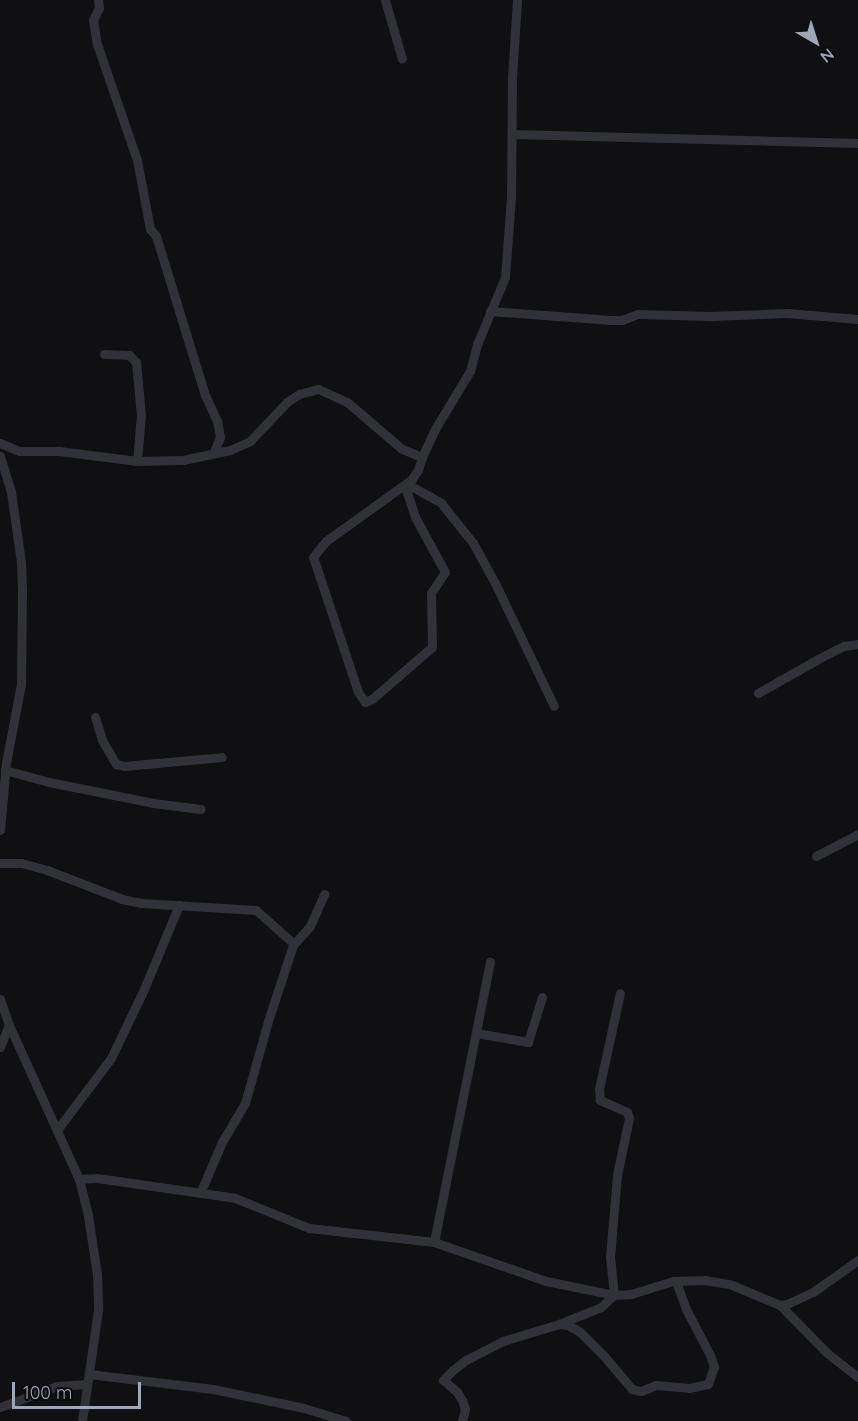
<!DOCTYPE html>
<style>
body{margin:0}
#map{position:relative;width:858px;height:1421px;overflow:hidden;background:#101012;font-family:Quicksand,sans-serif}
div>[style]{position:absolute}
.minor>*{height:9px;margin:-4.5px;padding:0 4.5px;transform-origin:4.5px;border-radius:4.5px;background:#313237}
span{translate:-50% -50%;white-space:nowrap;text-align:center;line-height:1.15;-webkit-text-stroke:4.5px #0b0b0d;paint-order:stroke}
.north{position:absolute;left:786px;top:12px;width:60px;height:60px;-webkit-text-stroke:4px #0b0b0d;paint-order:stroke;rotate:141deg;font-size:16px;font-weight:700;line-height:24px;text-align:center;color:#a1a6b3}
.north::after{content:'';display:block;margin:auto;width:21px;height:27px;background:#a1a6b3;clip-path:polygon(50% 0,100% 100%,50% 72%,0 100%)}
.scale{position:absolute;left:12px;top:1382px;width:129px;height:27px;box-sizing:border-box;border:3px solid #a1a6b3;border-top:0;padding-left:8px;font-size:18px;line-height:21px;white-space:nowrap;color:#a1a6b3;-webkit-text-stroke:4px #0b0b0d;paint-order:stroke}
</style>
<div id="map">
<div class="minor">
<i style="left:98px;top:0;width:8px;rotate:83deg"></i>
<i style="left:99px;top:8px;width:13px;rotate:117deg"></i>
<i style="left:93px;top:20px;width:24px;rotate:81deg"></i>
<i style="left:97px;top:44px;width:123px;rotate:71deg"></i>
<i style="left:137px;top:160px;width:70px;rotate:79.3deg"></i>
<i style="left:150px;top:229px;width:9px;rotate:49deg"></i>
<i style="left:156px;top:236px;width:166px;rotate:72.9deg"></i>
<i style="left:205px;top:395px;width:29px;rotate:65deg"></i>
<i style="left:217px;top:421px;width:16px;rotate:79deg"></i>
<i style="left:220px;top:437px;width:16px;rotate:112deg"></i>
<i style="left:385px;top:0;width:61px;rotate:73.9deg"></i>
<i style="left:513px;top:134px;width:345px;rotate:1.5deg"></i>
<i style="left:490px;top:311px;width:121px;rotate:4.3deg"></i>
<i style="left:611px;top:320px;width:11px"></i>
<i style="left:622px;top:320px;width:17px;rotate:-21deg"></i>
<i style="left:638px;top:314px;width:73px;rotate:1.6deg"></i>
<i style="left:711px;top:316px;width:76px;rotate:-2.3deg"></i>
<i style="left:787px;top:313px;width:71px;rotate:4.8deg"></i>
<i style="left:104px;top:354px;width:25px;rotate:2deg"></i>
<i style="left:129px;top:355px;width:10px;rotate:45deg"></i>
<i style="left:136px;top:362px;width:53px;rotate:84.6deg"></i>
<i style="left:141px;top:415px;width:46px;rotate:95deg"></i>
<i style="left:0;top:443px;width:21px;rotate:23deg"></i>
<i style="left:19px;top:451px;width:40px"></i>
<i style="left:59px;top:451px;width:79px;rotate:7.3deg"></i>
<i style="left:137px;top:461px;width:46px;rotate:-1.2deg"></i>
<i style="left:183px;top:460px;width:48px;rotate:-12deg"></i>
<i style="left:230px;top:450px;width:22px;rotate:-24deg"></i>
<i style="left:250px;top:441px;width:54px;rotate:-46.5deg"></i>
<i style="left:287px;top:402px;width:14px;rotate:-34deg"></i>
<i style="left:299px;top:394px;width:20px;rotate:-15deg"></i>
<i style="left:318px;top:389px;width:32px;rotate:24deg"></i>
<i style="left:347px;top:402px;width:72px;rotate:40.5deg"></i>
<i style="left:402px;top:449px;width:22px;rotate:22deg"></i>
<i style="left:422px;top:457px;width:31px;rotate:-65deg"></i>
<i style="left:435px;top:429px;width:68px;rotate:-58.9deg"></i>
<i style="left:470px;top:371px;width:30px;rotate:-75deg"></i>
<i style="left:478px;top:342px;width:70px;rotate:-67.4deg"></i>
<i style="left:505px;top:277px;width:80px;rotate:-85.7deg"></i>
<i style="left:511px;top:197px;width:119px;rotate:-89.5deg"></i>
<i style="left:512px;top:78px;width:78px;rotate:-86.3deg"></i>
<i style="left:0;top:456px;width:38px;rotate:73deg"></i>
<i style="left:11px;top:492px;width:71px;rotate:81.9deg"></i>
<i style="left:21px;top:562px;width:28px;rotate:88deg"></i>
<i style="left:22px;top:590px;width:94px;rotate:90.6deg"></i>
<i style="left:21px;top:684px;width:80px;rotate:100.8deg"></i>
<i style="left:6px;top:763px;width:67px;rotate:95.1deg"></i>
<i style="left:413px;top:477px;width:14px;rotate:120deg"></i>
<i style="left:406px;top:489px;width:29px;rotate:72deg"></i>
<i style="left:415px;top:517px;width:63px;rotate:61.4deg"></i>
<i style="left:445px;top:572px;width:25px;rotate:124deg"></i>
<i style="left:431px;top:593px;width:54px;rotate:88.9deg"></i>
<i style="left:432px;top:647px;width:79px;rotate:139.1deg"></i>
<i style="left:372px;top:699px;width:8px;rotate:157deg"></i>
<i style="left:365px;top:702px;width:12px;rotate:-125deg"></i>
<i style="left:358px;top:692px;width:142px;rotate:-108.4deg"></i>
<i style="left:313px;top:557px;width:21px;rotate:-51deg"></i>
<i style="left:326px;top:541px;width:105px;rotate:-35.7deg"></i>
<i style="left:411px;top:480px;width:12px;rotate:-55deg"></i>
<i style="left:418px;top:470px;width:14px;rotate:-73deg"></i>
<i style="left:409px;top:485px;width:37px;rotate:29deg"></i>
<i style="left:441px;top:503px;width:51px;rotate:51.3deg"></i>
<i style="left:473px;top:543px;width:46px;rotate:61.2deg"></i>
<i style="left:495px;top:583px;width:136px;rotate:64.4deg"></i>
<i style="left:758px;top:693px;width:69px;rotate:-29.5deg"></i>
<i style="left:818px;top:659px;width:29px;rotate:-27deg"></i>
<i style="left:844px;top:646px;width:14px;rotate:-8deg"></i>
<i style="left:95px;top:717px;width:24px;rotate:73deg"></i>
<i style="left:102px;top:740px;width:28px;rotate:60deg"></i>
<i style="left:116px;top:764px;width:8px;rotate:14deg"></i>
<i style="left:124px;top:766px;width:98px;rotate:-5.2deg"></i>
<i style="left:5px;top:770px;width:46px;rotate:15.3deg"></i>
<i style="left:49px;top:782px;width:106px;rotate:11.4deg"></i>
<i style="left:153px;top:803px;width:48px;rotate:7.1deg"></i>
<i style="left:816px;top:856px;width:47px;rotate:-27.6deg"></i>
<i style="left:0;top:863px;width:21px"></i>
<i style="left:21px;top:863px;width:27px;rotate:15deg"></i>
<i style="left:47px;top:870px;width:80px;rotate:21.1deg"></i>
<i style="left:122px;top:899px;width:19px;rotate:12deg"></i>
<i style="left:141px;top:903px;width:115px;rotate:3.5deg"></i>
<i style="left:256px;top:910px;width:51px;rotate:41.8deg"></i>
<i style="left:0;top:999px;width:28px;rotate:71deg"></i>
<i style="left:9px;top:1025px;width:169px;rotate:65.6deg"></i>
<i style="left:79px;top:1179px;width:38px;rotate:76deg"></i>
<i style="left:88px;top:1216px;width:59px;rotate:81.2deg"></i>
<i style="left:97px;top:1274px;width:36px;rotate:88deg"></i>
<i style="left:98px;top:1310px;width:112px;rotate:98.2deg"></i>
<i style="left:476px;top:1033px;width:53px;rotate:9.8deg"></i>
<i style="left:528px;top:1042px;width:47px;rotate:-72.7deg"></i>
<i style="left:0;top:1047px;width:24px;rotate:-68deg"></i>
<i style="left:57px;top:1130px;width:90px;rotate:-53.1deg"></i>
<i style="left:111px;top:1058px;width:76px;rotate:-64.4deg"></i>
<i style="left:144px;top:989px;width:91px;rotate:-67.4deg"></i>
<i style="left:79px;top:1179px;width:18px;rotate:-3deg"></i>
<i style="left:97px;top:1178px;width:139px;rotate:8.2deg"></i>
<i style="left:235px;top:1198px;width:80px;rotate:22.1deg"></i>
<i style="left:309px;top:1228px;width:126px;rotate:6.4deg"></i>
<i style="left:434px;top:1242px;width:119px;rotate:19.2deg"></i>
<i style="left:546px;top:1281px;width:69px;rotate:11.6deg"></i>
<i style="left:614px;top:1295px;width:17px;rotate:-3deg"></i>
<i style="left:631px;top:1294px;width:44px;rotate:-17.2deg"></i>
<i style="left:673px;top:1281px;width:32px;rotate:-2deg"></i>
<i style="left:705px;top:1280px;width:27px;rotate:10deg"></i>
<i style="left:732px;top:1285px;width:52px;rotate:22.6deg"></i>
<i style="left:780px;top:1305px;width:7px;rotate:-8deg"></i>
<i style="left:787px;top:1304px;width:29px;rotate:-25deg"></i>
<i style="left:813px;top:1292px;width:55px;rotate:-35.4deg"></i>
<i style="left:201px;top:1191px;width:53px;rotate:-66.8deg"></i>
<i style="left:222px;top:1142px;width:45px;rotate:-59.5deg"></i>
<i style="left:245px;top:1103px;width:85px;rotate:-74.3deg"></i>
<i style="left:268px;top:1021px;width:80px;rotate:-71.8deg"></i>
<i style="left:293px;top:945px;width:25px;rotate:-48deg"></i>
<i style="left:310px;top:926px;width:35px;rotate:-66deg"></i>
<i style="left:434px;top:1242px;width:286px;rotate:-78.7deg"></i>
<i style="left:780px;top:1305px;width:67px;rotate:45.6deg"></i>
<i style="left:827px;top:1353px;width:39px;rotate:38deg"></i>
<i style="left:559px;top:1324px;width:45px;rotate:-22deg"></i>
<i style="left:601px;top:1307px;width:18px;rotate:-43deg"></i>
<i style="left:614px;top:1295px;width:38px;rotate:-96deg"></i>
<i style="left:610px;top:1257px;width:82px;rotate:-85.1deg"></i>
<i style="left:617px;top:1175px;width:58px;rotate:-78.1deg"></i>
<i style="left:629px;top:1118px;width:6px;rotate:-108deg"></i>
<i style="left:627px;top:1112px;width:30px;rotate:-156deg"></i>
<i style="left:600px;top:1100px;width:11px;rotate:-95deg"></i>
<i style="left:599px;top:1089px;width:98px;rotate:-77.7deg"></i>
<i style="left:89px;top:1374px;width:125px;rotate:6.9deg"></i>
<i style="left:213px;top:1389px;width:93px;rotate:11.8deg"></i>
<i style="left:304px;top:1408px;width:44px;rotate:17.2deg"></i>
<i style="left:0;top:1407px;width:61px;rotate:-20.2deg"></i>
<i style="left:57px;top:1386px;width:30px;rotate:-4deg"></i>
<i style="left:462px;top:1421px;width:12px;rotate:-76deg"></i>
<i style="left:465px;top:1409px;width:9px;rotate:-108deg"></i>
<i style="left:462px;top:1400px;width:9px;rotate:-122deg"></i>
<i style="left:457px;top:1392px;width:18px;rotate:-139deg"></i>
<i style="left:443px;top:1380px;width:14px;rotate:-45deg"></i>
<i style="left:453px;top:1370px;width:16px;rotate:-38deg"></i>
<i style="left:466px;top:1360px;width:42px;rotate:-27.2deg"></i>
<i style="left:503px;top:1341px;width:59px;rotate:-16.9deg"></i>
<i style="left:559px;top:1324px;width:9px;rotate:6deg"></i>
<i style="left:568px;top:1325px;width:14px;rotate:30deg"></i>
<i style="left:580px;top:1332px;width:34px;rotate:45deg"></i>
<i style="left:604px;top:1356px;width:43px;rotate:49.7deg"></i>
<i style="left:632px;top:1389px;width:9px;rotate:13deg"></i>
<i style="left:641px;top:1391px;width:16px;rotate:-22deg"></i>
<i style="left:656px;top:1385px;width:33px;rotate:5deg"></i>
<i style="left:689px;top:1388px;width:19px;rotate:-12deg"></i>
<i style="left:708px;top:1384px;width:18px;rotate:-71deg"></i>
<i style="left:714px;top:1367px;width:13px;rotate:-108deg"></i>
<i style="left:710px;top:1355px;width:52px;rotate:-117.6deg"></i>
<i style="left:686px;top:1309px;width:30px;rotate:-110deg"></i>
</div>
<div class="north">N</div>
<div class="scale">100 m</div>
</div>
